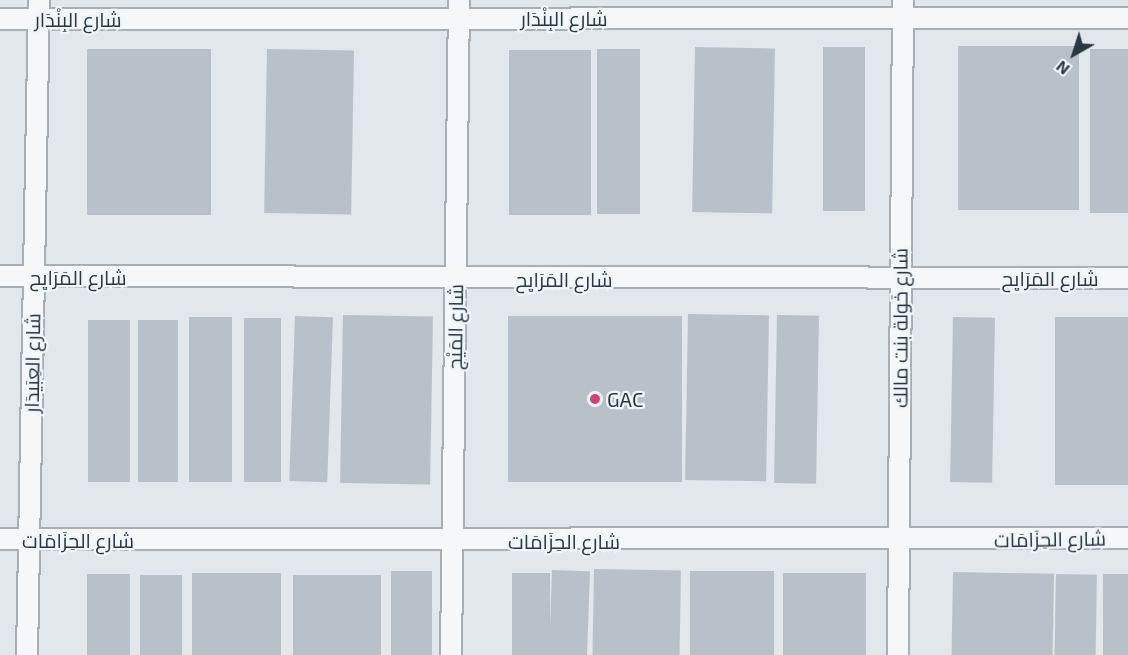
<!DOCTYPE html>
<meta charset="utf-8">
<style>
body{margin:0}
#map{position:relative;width:1128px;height:655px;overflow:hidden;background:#e1e7eb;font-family:"Exo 2",Cairo,sans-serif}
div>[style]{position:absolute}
.building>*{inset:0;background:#b8c1c9;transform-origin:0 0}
.roads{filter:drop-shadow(2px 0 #a6afb6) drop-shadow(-2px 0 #a6afb6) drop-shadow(0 2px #a6afb6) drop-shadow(0 -2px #a6afb6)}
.minor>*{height:20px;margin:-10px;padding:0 10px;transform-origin:10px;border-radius:10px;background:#f5f7f9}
.dots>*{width:16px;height:16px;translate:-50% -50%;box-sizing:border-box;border:3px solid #f1f5f8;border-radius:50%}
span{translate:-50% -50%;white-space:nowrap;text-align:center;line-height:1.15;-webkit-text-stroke:4.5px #f1f5f8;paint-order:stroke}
.street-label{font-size:20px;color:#283744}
.poi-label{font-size:20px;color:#283744}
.left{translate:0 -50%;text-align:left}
.north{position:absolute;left:1044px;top:24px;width:60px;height:60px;-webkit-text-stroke:4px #f1f5f8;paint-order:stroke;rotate:219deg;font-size:16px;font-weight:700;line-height:24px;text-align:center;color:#283744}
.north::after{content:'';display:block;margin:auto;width:21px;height:27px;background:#283744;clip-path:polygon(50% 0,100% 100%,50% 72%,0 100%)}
</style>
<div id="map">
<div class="building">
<i style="left:958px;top:46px;width:121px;height:164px"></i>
<i style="left:695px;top:47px;width:80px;height:165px;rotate:1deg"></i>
<i style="left:823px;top:47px;width:42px;height:164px"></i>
<i style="left:87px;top:49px;width:124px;height:166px"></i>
<i style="left:267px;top:49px;width:87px;height:164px;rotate:1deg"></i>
<i style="left:597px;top:49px;width:43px;height:165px"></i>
<i style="left:1090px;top:49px;width:38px;height:164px"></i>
<i style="left:509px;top:50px;width:82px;height:165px"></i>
<i style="left:688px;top:314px;width:81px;height:166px;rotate:1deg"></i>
<i style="left:343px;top:315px;width:90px;height:168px;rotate:1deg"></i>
<i style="left:777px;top:315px;width:42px;height:168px;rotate:1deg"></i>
<i style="left:295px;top:316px;width:38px;height:165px;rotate:2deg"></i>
<i style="left:508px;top:316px;width:174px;height:166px"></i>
<i style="left:189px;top:317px;width:43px;height:165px"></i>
<i style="left:953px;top:317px;width:42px;height:165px;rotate:1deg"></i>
<i style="left:1128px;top:317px;width:168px;height:73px;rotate:90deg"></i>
<i style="left:244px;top:318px;width:37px;height:164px"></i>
<i style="left:88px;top:320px;width:42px;height:162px"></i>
<i style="left:178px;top:320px;width:162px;height:40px;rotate:90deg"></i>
<i style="left:594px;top:569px;width:87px;height:86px;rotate:1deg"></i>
<i style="left:552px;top:570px;width:38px;height:85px;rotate:2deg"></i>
<i style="left:391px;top:571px;width:41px;height:84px"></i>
<i style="left:690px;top:571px;width:84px;height:84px"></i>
<i style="left:953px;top:572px;width:101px;height:83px;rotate:1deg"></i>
<i style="left:192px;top:573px;width:89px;height:82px"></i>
<i style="left:512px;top:573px;width:38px;height:82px"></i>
<i style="left:783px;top:573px;width:83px;height:82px"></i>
<i style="left:87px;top:574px;width:43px;height:81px"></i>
<i style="left:1056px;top:574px;width:41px;height:81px;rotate:1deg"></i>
<i style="left:1103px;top:574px;width:25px;height:81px"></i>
<i style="left:140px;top:575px;width:42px;height:80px"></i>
<i style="left:293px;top:575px;width:88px;height:80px"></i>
</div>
<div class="roads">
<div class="minor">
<i style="left:0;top:19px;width:1128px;rotate:-0.05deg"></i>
<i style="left:0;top:276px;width:1128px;rotate:0.1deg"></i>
<i style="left:0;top:539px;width:1128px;rotate:-0.05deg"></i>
<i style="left:27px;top:655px;width:655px;rotate:-88.95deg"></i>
<i style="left:451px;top:655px;width:655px;rotate:-89.3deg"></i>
<i style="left:898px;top:655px;width:655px;rotate:-89.56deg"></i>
</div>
</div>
<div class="dots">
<i style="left:595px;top:399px;background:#d93e71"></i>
</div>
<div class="street-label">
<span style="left:564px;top:18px">شارع البِنْدَار</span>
<span style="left:78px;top:19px">شارع البِنْدَار</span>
<span style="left:78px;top:277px">شارع المَرَايِح</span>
<span style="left:1050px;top:278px">شارع المَرَايِح</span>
<span style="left:564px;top:279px">شارع المَرَايِح</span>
<span style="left:455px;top:327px;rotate:-89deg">شارع المَيْج</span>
<span style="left:900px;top:328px;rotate:-90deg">شارع خَولة بنت مالك</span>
<span style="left:32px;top:363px;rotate:-89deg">شارع العِبَيدَار</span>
<span style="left:1050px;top:539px;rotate:-1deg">شارع الحِزَامَات</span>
<span style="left:78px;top:540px">شارع الحِزَامَات</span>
<span style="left:564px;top:541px">شارع الحِزَامَات</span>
</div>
<div class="poi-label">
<span class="left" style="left:607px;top:399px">GAC</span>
</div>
<div class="north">N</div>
</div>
